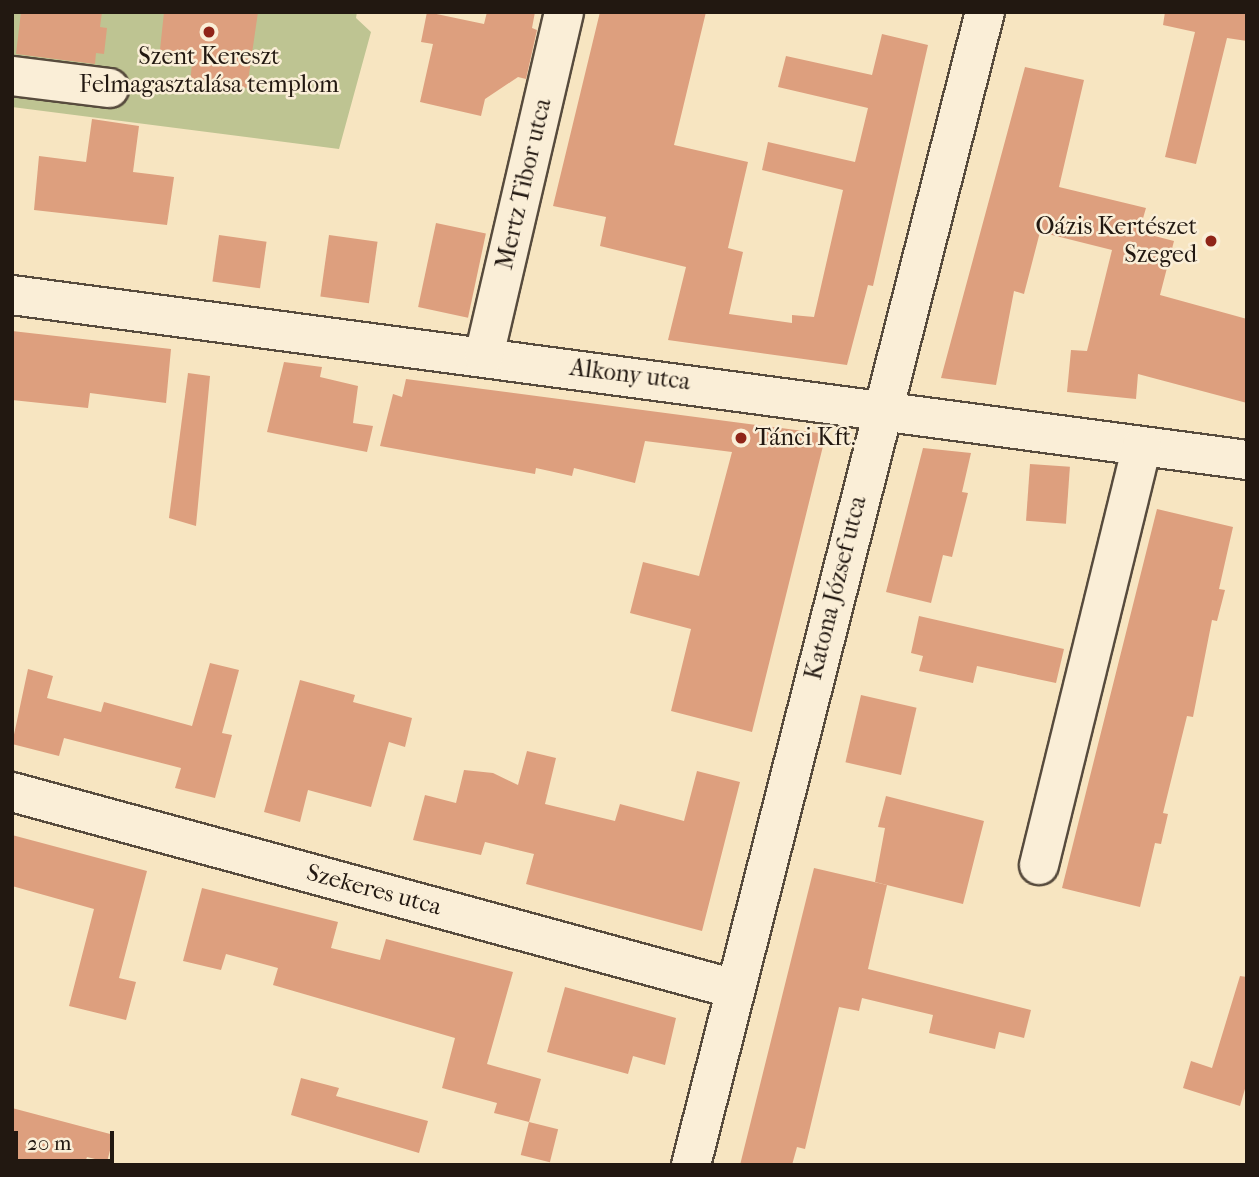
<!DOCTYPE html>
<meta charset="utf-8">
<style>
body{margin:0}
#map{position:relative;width:1259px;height:1177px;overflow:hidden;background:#f7e5c1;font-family:"IM FELL French Canon",serif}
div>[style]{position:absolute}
.green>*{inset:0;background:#bec492}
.building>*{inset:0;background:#dd9f7e;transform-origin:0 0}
.roads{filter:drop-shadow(2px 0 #574b3d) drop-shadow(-2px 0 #574b3d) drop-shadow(0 2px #574b3d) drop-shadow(0 -2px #574b3d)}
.minor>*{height:38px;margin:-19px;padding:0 19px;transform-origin:19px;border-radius:19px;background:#faeed7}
.dots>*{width:19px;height:19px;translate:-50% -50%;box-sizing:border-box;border:4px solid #faeed7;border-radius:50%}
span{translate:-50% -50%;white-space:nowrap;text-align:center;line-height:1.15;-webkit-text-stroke:5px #faeed7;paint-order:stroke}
.poi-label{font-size:24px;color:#221811}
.right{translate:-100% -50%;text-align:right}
.left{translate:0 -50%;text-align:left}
.street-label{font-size:24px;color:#221811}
.frame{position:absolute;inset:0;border:14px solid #221811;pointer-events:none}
.scale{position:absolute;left:14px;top:1131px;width:100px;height:32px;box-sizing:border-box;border:4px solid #221811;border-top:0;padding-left:9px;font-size:21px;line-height:24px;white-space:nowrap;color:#221811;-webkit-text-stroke:5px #faeed7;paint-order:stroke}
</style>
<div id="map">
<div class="green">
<i style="clip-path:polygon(12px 12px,357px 12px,356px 18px,371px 32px,339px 149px,12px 107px)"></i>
</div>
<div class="building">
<i style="clip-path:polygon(21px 12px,102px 12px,100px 27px,107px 28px,104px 54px,96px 53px,95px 64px,16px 54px)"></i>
<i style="clip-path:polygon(164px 12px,258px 12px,247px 88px,190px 83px,193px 54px,160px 50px)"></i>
<i style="clip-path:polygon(427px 12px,484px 24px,487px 12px,535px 12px,532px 28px,537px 30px,526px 79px,518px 77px,485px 99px,481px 116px,420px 102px,433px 44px,421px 42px)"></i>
<i style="clip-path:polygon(600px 12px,706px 12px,674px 145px,748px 162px,728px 248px,743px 252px,729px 314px,792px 323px,792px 315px,814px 317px,843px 190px,762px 170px,768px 142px,855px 162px,868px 108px,778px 87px,786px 56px,872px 75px,882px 34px,928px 45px,873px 286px,868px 285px,847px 365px,668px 340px,686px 267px,600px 246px,606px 217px,553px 206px)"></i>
<i style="clip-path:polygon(1165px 12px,1247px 12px,1247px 41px,1227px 38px,1196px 164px,1165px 157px,1195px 32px,1163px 25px)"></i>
<i style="clip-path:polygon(1025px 67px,1084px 80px,1059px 187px,1146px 208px,1139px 232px,1174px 241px,1160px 295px,1247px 319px,1247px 403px,1138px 374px,1136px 399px,1067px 392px,1071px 350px,1087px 351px,1112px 250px,1040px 232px,1024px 294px,1014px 291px,996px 385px,941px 378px)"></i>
<i style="clip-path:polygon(92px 119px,139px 126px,133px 172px,174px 177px,167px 225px,34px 210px,39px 156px,86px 162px)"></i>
<i style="left:436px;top:223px;width:51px;height:86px;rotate:12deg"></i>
<i style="left:219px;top:235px;width:48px;height:47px;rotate:8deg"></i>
<i style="left:329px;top:235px;width:49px;height:62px;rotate:8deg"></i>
<i style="clip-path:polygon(12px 331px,171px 349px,166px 403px,90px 393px,88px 408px,12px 400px)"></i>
<i style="clip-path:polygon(284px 362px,322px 367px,320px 377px,358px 386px,353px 423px,373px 426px,367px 452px,267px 432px)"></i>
<i style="clip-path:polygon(188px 373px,210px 376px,196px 526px,169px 518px)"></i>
<i style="clip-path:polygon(406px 379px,826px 434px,752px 732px,671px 711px,691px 629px,630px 613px,643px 562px,699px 576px,732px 452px,645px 441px,635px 483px,574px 468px,572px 476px,536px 468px,535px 474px,380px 446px,393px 394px,402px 397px)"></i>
<i style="clip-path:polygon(923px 448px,971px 453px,962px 492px,968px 493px,952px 557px,943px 555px,931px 603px,886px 592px)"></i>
<i style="left:1030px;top:464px;width:40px;height:57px;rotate:4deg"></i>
<i style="clip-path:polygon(1157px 509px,1233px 527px,1219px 589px,1225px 590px,1217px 621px,1212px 620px,1193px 717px,1187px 716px,1163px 813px,1168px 814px,1161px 844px,1155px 843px,1140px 907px,1062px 888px)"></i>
<i style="clip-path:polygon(919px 616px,1064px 649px,1056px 683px,977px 666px,973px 683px,919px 671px,923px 656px,911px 653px)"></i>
<i style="clip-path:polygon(210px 663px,239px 670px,222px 733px,232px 735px,215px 798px,175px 788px,181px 768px,64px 738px,59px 756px,12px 744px,28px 669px,53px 676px,47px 698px,101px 712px,104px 702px,192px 726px)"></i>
<i style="clip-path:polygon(300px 680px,355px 695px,353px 702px,412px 718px,405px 747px,389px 742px,371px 807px,308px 790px,300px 822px,264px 812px)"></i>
<i style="left:861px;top:695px;width:57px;height:69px;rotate:13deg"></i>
<i style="clip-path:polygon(527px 751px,556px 758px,545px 804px,615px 821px,620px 804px,684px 821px,697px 771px,740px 782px,702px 931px,526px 884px,534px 854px,485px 842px,481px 855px,413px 840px,425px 795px,456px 803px,464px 770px,493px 773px,518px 785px)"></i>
<i style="clip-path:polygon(886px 796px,984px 821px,963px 904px,875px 882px,885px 828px,878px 827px)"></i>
<i style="clip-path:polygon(12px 835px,147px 871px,119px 978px,136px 982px,126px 1020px,69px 1006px,94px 909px,12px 886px)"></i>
<i style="clip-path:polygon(814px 868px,887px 885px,868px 969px,1031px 1010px,1024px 1038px,999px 1032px,995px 1049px,929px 1033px,933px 1015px,862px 998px,859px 1011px,839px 1007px,805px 1149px,797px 1147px,792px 1165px,740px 1165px)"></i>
<i style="clip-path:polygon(202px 888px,338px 922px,331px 948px,380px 960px,386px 939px,513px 972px,487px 1064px,541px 1079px,529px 1122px,494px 1113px,497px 1103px,442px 1088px,455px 1038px,273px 985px,278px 968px,226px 954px,221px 970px,183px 961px)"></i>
<i style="clip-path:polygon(1240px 976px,1247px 977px,1247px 1082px,1240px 1106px,1183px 1088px,1191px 1061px,1212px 1068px)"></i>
<i style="clip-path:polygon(565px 987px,676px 1018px,665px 1065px,633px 1056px,628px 1074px,547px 1052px)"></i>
<i style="clip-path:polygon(301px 1078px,339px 1088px,336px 1096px,428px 1121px,419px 1153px,291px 1115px)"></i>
<i style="clip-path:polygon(12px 1108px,114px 1135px,107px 1162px,87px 1157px,84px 1165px,12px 1165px)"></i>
<i style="left:529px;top:1122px;width:30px;height:34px;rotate:14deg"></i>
</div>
<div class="roads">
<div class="minor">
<i style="left:12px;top:76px;width:98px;rotate:7.1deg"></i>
<i style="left:12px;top:295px;width:1246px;rotate:7.61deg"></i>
<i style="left:484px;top:356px;width:353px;rotate:-76.9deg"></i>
<i style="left:12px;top:792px;width:749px;rotate:15.24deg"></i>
<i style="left:1039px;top:865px;width:431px;rotate:-76.2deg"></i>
<i style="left:691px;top:1165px;width:1190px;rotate:-75.7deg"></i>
</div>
</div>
<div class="dots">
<i style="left:209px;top:32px;background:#8f2418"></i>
<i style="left:1211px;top:241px;background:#8f2418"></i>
<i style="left:741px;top:438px;background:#8f2418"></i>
</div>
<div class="poi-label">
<span style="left:209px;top:71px">Szent Kereszt<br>Felmagasztalása templom</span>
<span class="right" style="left:1197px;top:241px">Oázis Kertészet<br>Szeged</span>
<span class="left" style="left:755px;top:438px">Tánci Kft.</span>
</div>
<div class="street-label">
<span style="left:524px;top:184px;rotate:-77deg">Mertz Tibor utca</span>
<span style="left:630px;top:375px;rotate:7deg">Alkony utca</span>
<span style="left:836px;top:588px;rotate:-76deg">Katona József utca</span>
<span style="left:374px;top:890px;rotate:15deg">Szekeres utca</span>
</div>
<div class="frame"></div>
<div class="scale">20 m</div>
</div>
